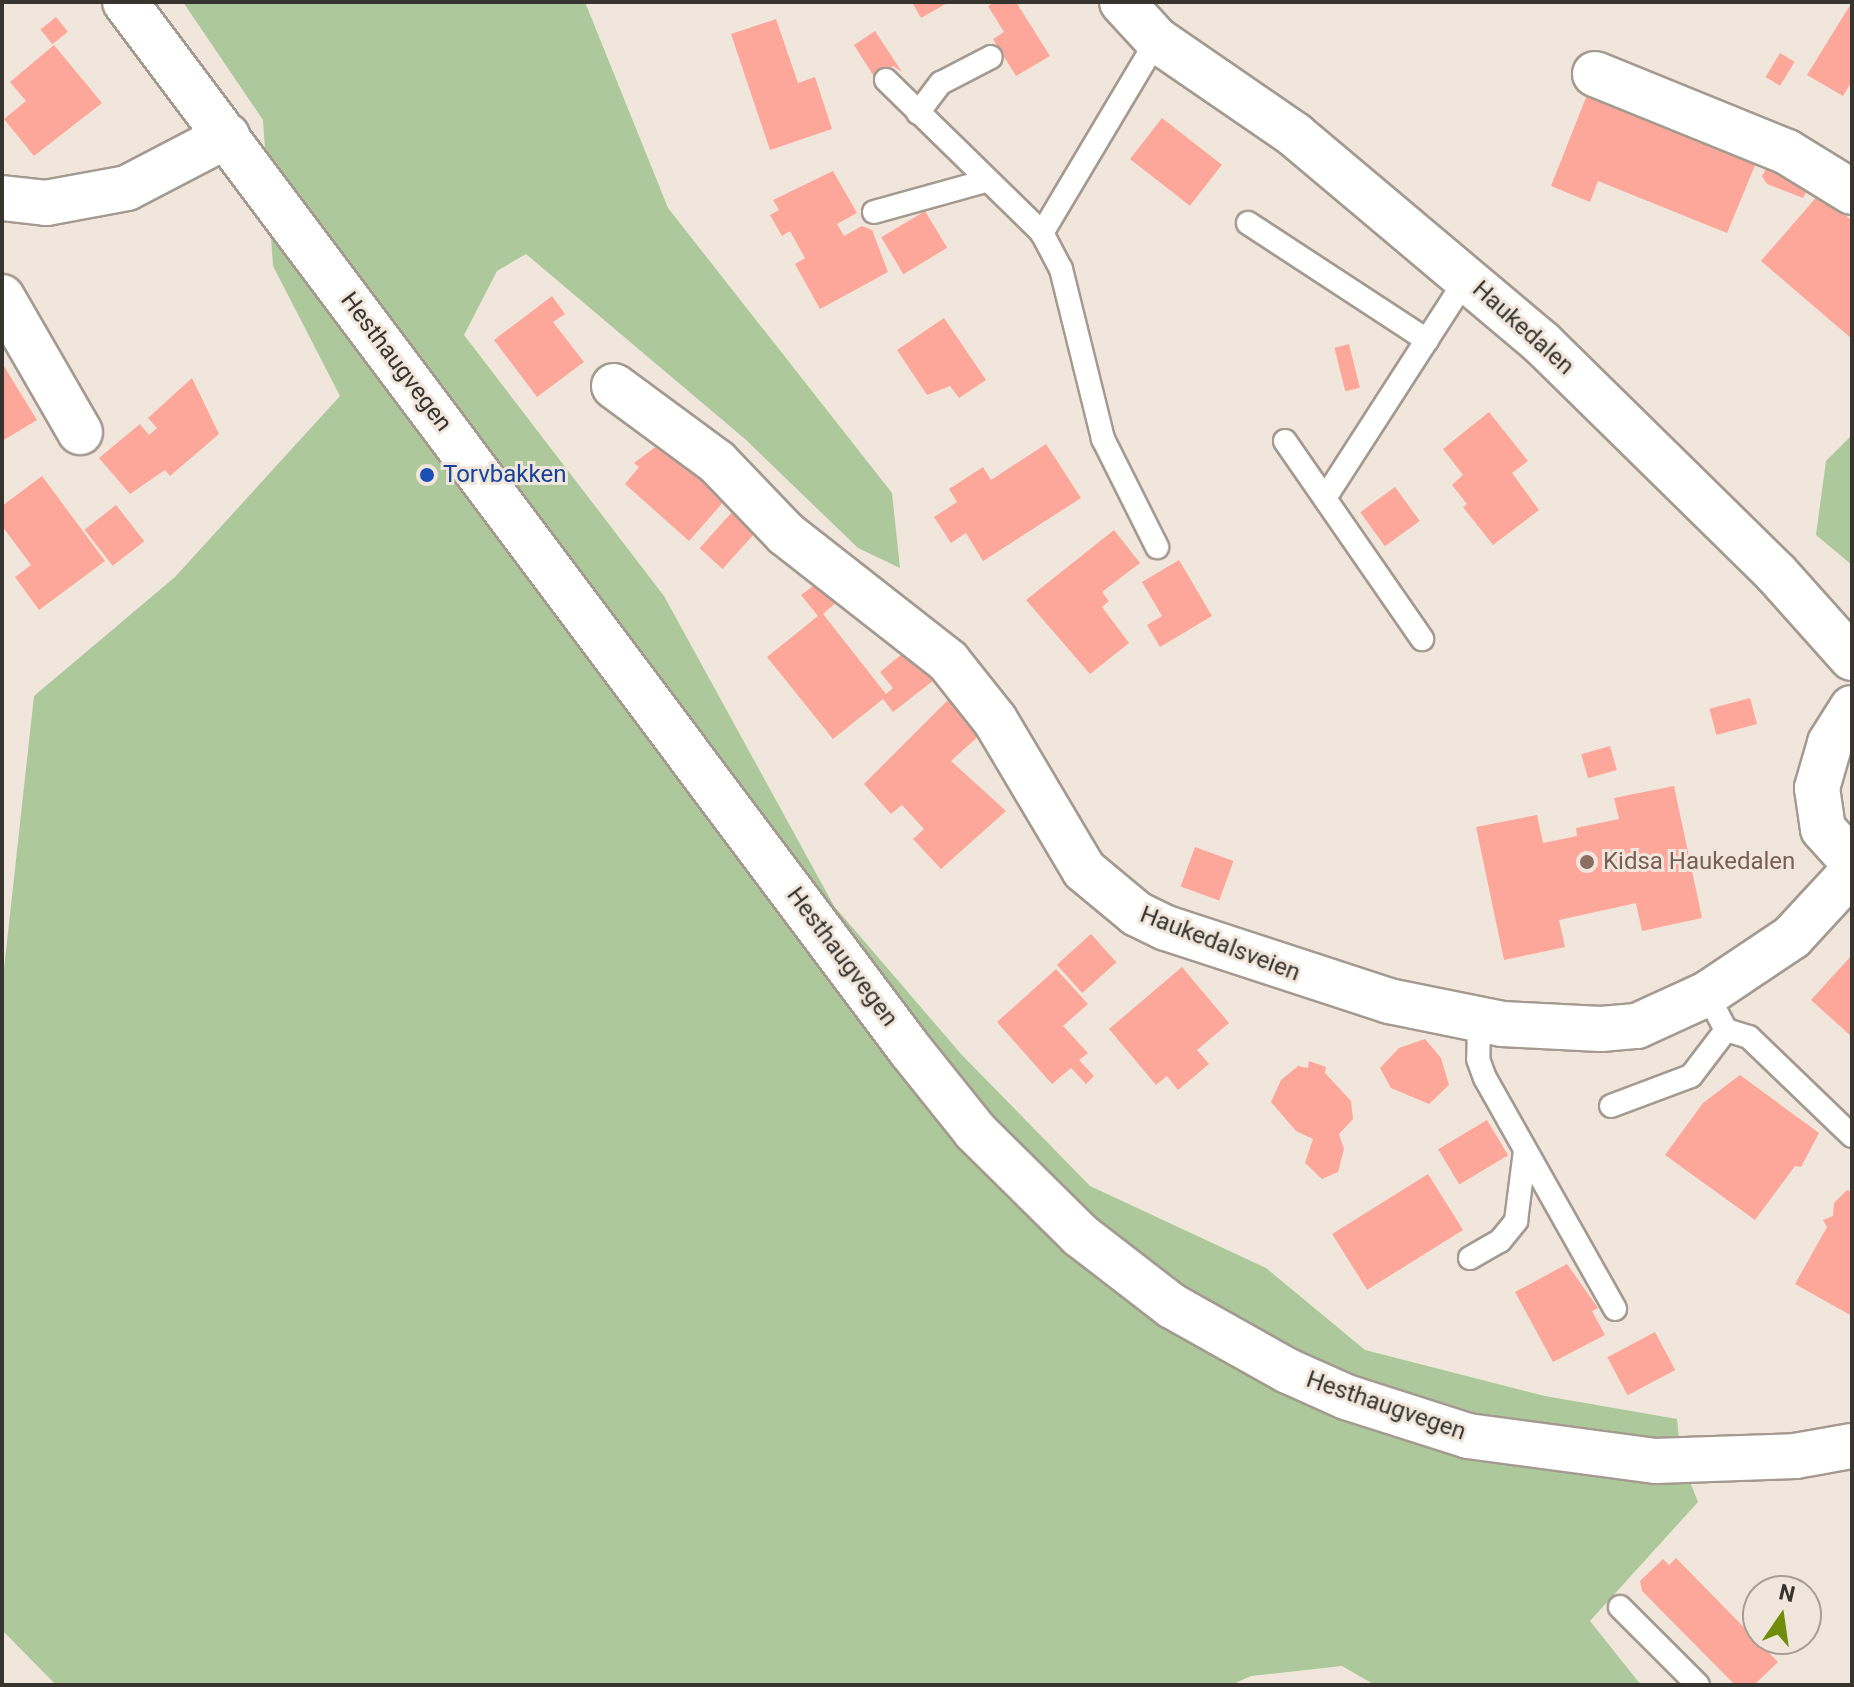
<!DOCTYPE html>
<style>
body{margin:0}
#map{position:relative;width:1854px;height:1687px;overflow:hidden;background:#f1e6db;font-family:Roboto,sans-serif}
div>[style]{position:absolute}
.green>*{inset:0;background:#adc99b}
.building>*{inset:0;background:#fda79b;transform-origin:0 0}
.roads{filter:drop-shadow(2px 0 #a49a90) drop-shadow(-2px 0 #a49a90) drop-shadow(0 2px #a49a90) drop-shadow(0 -2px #a49a90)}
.lane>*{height:22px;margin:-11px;padding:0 11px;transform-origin:11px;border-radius:11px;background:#fff}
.street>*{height:44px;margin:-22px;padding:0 22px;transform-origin:22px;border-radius:22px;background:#fff}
.secondary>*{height:44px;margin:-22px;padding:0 22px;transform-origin:22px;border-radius:22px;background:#fff}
.dots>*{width:22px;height:22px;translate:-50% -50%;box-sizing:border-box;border:4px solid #f1e6db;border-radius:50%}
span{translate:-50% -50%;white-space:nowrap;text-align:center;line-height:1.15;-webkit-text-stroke:6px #f1e6db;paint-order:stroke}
.street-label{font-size:24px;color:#37332f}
.transit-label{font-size:24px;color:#164399}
.left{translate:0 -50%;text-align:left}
.education-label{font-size:24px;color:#785e54}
.frame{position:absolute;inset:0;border:4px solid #37332f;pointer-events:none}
.north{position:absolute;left:1742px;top:1575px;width:80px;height:80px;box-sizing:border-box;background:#f1e6db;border:2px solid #a79e96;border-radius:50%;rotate:13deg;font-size:22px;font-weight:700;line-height:32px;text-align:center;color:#37332f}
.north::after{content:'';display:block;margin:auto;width:28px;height:36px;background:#708c09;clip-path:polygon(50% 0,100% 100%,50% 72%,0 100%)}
</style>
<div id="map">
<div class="green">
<i style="clip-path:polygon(183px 2px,585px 2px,668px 208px,892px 493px,900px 568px,858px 548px,745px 439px,526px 254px,497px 271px,464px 335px,664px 596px,834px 906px,961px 1054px,1090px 1186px,1266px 1268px,1365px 1350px,1545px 1396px,1677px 1419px,1681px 1459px,1698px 1502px,1590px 1621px,1641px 1685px,1375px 1685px,1342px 1666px,1251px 1676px,1231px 1685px,56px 1685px,2px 1630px,2px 987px,34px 696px,175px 577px,340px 396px,273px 266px,263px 120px)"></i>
<i style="clip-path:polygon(1852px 435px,1852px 565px,1816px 535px,1826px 461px)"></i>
</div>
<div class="building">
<i style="clip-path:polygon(912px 2px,949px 2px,921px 18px)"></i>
<i style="clip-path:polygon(995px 2px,1016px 2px,1050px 56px,1016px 76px,993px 39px,1004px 32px,988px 6px)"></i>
<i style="clip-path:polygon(1852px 2px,1852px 81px,1843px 96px,1807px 75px)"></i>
<i style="left:56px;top:17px;width:19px;height:20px;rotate:51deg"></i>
<i style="clip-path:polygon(776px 19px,798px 83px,815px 77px,832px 129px,770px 150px,731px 34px)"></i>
<i style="clip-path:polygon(875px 31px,902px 72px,893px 66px,875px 78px,854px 45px)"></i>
<i style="clip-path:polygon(54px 45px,102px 103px,34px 156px,4px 119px,26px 101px,10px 82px)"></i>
<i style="left:1780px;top:53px;width:17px;height:28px;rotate:31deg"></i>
<i style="clip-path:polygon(1587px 95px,1623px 109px,1627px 97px,1761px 151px,1727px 233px,1598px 181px,1590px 202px,1551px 186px)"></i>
<i style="left:1162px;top:118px;width:76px;height:52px;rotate:38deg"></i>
<i style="clip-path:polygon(1773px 157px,1813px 179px,1803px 198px,1767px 184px,1762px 176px)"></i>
<i style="clip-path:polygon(833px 171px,857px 213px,837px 224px,844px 236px,862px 226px,872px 230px,888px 272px,820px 309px,795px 264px,805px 258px,790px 231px,782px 236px,770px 215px,779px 210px,773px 200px)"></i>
<i style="clip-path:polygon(1820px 193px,1852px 221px,1852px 339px,1761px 261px)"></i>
<i style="left:925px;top:211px;width:43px;height:51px;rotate:59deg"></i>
<i style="clip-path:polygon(552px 296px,565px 314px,553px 322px,584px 362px,537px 397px,494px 340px)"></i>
<i style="clip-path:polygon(944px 318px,986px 380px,959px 398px,950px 386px,927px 395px,897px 350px)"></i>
<i style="left:1349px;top:344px;width:45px;height:15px;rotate:76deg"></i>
<i style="clip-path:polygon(2px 363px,37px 420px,2px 441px)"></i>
<i style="clip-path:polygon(192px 378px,219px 434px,170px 476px,165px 470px,130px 494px,99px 458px,140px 424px,149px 435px,157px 428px,148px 418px)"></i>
<i style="clip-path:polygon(1489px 412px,1528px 461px,1512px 473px,1539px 510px,1493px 545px,1463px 507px,1467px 504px,1452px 485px,1463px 475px,1443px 449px)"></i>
<i style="clip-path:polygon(662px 442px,726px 499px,689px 541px,625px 484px,639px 467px,634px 463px)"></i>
<i style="clip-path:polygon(1046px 444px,1081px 498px,983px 561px,966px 533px,951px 543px,934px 517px,957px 502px,949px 489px,983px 467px,991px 480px)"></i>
<i style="clip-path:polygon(42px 476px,105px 561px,39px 610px,15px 577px,31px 565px,2px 526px,2px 506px)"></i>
<i style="left:1395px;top:487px;width:42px;height:43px;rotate:54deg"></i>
<i style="left:116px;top:505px;width:46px;height:40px;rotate:52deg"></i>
<i style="left:733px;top:511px;width:31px;height:50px;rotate:42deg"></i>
<i style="clip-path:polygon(1114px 530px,1140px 563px,1102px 592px,1109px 601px,1102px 607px,1129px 643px,1090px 674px,1026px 600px)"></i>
<i style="clip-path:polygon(1179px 560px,1212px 616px,1160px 647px,1147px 625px,1162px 616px,1142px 582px)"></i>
<i style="clip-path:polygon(821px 580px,838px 601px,823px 614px,886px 694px,893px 688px,880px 672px,913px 645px,938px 677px,893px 712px,883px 699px,833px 739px,767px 657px,818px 616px,801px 595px)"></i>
<i style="clip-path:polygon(951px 697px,983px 732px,951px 761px,1006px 811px,941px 869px,913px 839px,924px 829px,902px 805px,891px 814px,864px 784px)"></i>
<i style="left:1750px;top:698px;width:27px;height:42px;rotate:75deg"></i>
<i style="left:1610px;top:746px;width:25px;height:30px;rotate:74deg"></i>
<i style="clip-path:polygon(1674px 786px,1702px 918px,1642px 931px,1636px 903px,1559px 920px,1565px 947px,1504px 960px,1476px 827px,1537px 815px,1543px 843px,1577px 836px,1576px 828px,1619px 819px,1614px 798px)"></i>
<i style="left:1195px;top:847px;width:41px;height:42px;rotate:20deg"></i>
<i style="left:1091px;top:934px;width:38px;height:46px;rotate:48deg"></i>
<i style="clip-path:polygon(1852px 955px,1852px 1037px,1811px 1000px)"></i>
<i style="clip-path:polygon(1182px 967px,1229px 1023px,1197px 1050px,1209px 1064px,1178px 1090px,1167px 1076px,1156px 1085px,1109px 1029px)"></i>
<i style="clip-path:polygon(1056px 969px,1088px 1004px,1063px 1026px,1088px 1053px,1079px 1060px,1094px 1076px,1086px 1084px,1071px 1068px,1052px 1084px,997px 1022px)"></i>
<i style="clip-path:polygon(1425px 1039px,1441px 1058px,1449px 1085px,1429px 1104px,1391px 1088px,1380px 1068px,1399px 1048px)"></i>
<i style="clip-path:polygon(1309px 1061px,1326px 1067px,1325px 1073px,1351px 1101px,1353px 1119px,1339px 1134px,1344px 1149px,1338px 1172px,1322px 1179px,1305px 1163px,1313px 1139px,1296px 1131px,1271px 1102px,1281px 1080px,1298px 1066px,1308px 1068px)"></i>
<i style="clip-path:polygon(1740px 1075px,1819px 1133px,1801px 1167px,1795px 1166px,1755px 1220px,1665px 1155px,1703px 1103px)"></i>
<i style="left:1487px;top:1120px;width:41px;height:57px;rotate:59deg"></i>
<i style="left:1428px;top:1174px;width:66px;height:113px;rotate:58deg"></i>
<i style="clip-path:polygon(1847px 1190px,1852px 1192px,1852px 1316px,1795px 1284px,1827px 1227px,1823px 1220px,1833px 1216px,1834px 1203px)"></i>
<i style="clip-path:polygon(1567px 1264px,1598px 1308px,1592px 1311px,1605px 1335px,1553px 1362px,1515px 1292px)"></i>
<i style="left:1655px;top:1332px;width:43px;height:54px;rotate:62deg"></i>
<i style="clip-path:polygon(1676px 1558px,1778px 1662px,1754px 1685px,1735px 1685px,1642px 1591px,1640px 1581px,1663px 1559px,1669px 1565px)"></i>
</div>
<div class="roads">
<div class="lane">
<i style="left:1157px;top:40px;width:225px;rotate:120.8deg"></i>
<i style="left:1042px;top:233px;width:41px;rotate:62.2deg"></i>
<i style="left:1061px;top:269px;width:175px;rotate:76.1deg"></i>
<i style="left:1103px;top:439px;width:121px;rotate:63.4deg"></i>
<i style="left:886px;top:80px;width:219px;rotate:44.4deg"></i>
<i style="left:918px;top:113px;width:38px;rotate:-53deg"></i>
<i style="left:941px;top:83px;width:56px;rotate:-27.5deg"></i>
<i style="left:874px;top:212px;width:116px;rotate:-15.5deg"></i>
<i style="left:1248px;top:223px;width:214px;rotate:33.2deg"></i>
<i style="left:1285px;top:441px;width:241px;rotate:55.3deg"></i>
<i style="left:1325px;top:498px;width:262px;rotate:-57.2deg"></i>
<i style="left:1707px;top:994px;width:41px;rotate:62.2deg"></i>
<i style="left:1726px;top:1030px;width:24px;rotate:17deg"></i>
<i style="left:1749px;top:1037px;width:143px;rotate:43.9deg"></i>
<i style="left:1479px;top:1020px;width:39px;rotate:91deg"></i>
<i style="left:1478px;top:1059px;width:20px;rotate:70deg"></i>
<i style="left:1485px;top:1078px;width:265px;rotate:60.6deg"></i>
<i style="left:1611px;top:1106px;width:85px;rotate:-20.6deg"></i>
<i style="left:1691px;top:1076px;width:58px;rotate:-52.7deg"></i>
<i style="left:1470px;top:1258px;width:34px;rotate:-30deg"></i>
<i style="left:1500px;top:1241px;width:26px;rotate:-51deg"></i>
<i style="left:1516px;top:1221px;width:71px;rotate:-82.7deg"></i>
<i style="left:1620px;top:1607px;width:110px;rotate:45deg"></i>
</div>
<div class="street">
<i style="left:1122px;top:2px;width:52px;rotate:47.4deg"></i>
<i style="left:1157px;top:40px;width:168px;rotate:34.5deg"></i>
<i style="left:1295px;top:135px;width:323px;rotate:40.1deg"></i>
<i style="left:1542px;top:343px;width:328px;rotate:44.5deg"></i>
<i style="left:1776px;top:573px;width:114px;rotate:48.2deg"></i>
<i style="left:1595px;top:74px;width:207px;rotate:22.1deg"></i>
<i style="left:1787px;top:152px;width:76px;rotate:31.6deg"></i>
<i style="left:2px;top:198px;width:44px;rotate:6.5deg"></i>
<i style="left:46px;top:203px;width:82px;rotate:-10.5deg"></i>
<i style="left:127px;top:188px;width:113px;rotate:-27.5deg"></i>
<i style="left:2px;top:297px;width:156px;rotate:60deg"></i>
<i style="left:614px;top:386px;width:128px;rotate:36.4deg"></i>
<i style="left:717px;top:462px;width:100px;rotate:46.2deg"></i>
<i style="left:786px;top:534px;width:206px;rotate:38.1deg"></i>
<i style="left:948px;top:661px;width:75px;rotate:51.5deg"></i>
<i style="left:995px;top:720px;width:174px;rotate:59.3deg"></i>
<i style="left:1084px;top:870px;width:69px;rotate:39.7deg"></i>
<i style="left:1137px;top:914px;width:32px;rotate:26deg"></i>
<i style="left:1166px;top:928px;width:235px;rotate:18.1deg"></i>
<i style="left:1389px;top:1001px;width:115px;rotate:11.5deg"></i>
<i style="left:1502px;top:1024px;width:99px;rotate:2.9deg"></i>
<i style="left:1601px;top:1029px;width:36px;rotate:-5deg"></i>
<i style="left:1637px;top:1026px;width:77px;rotate:-24.6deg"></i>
<i style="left:1707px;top:994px;width:102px;rotate:-33.8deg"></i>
<i style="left:1792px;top:937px;width:88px;rotate:-47.3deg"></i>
<i style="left:1852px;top:708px;width:41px;rotate:122.2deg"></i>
<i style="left:1830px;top:743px;width:47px;rotate:106.1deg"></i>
<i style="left:1817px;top:788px;width:41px;rotate:81.7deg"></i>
<i style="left:1823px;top:829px;width:43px;rotate:47.8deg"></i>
</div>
<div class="secondary">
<i style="left:125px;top:2px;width:1311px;rotate:53.16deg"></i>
<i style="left:911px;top:1051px;width:102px;rotate:51.3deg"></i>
<i style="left:975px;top:1131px;width:148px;rotate:44.7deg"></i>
<i style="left:1080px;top:1235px;width:116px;rotate:37.7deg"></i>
<i style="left:1172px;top:1306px;width:133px;rotate:29.3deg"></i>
<i style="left:1288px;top:1371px;width:64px;rotate:24.1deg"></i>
<i style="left:1346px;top:1397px;width:128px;rotate:17.7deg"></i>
<i style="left:1468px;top:1436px;width:189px;rotate:7.6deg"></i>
<i style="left:1655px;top:1461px;width:140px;rotate:-2deg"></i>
<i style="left:1795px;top:1456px;width:58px;rotate:-10deg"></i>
</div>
</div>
<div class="dots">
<i style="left:427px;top:475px;background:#1a4fb4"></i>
<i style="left:1587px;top:862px;background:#8d6e63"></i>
</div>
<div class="street-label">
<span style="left:1523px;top:328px;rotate:42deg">Haukedalen</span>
<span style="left:396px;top:362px;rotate:53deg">Hesthaugvegen</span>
<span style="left:1220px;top:944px;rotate:21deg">Haukedalsveien</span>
<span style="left:842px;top:957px;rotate:53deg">Hesthaugvegen</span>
<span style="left:1386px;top:1406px;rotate:19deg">Hesthaugvegen</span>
</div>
<div class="transit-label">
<span class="left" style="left:443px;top:475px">Torvbakken</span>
</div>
<div class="education-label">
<span class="left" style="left:1603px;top:862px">Kidsa Haukedalen</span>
</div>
<div class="frame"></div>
<div class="north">N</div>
</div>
